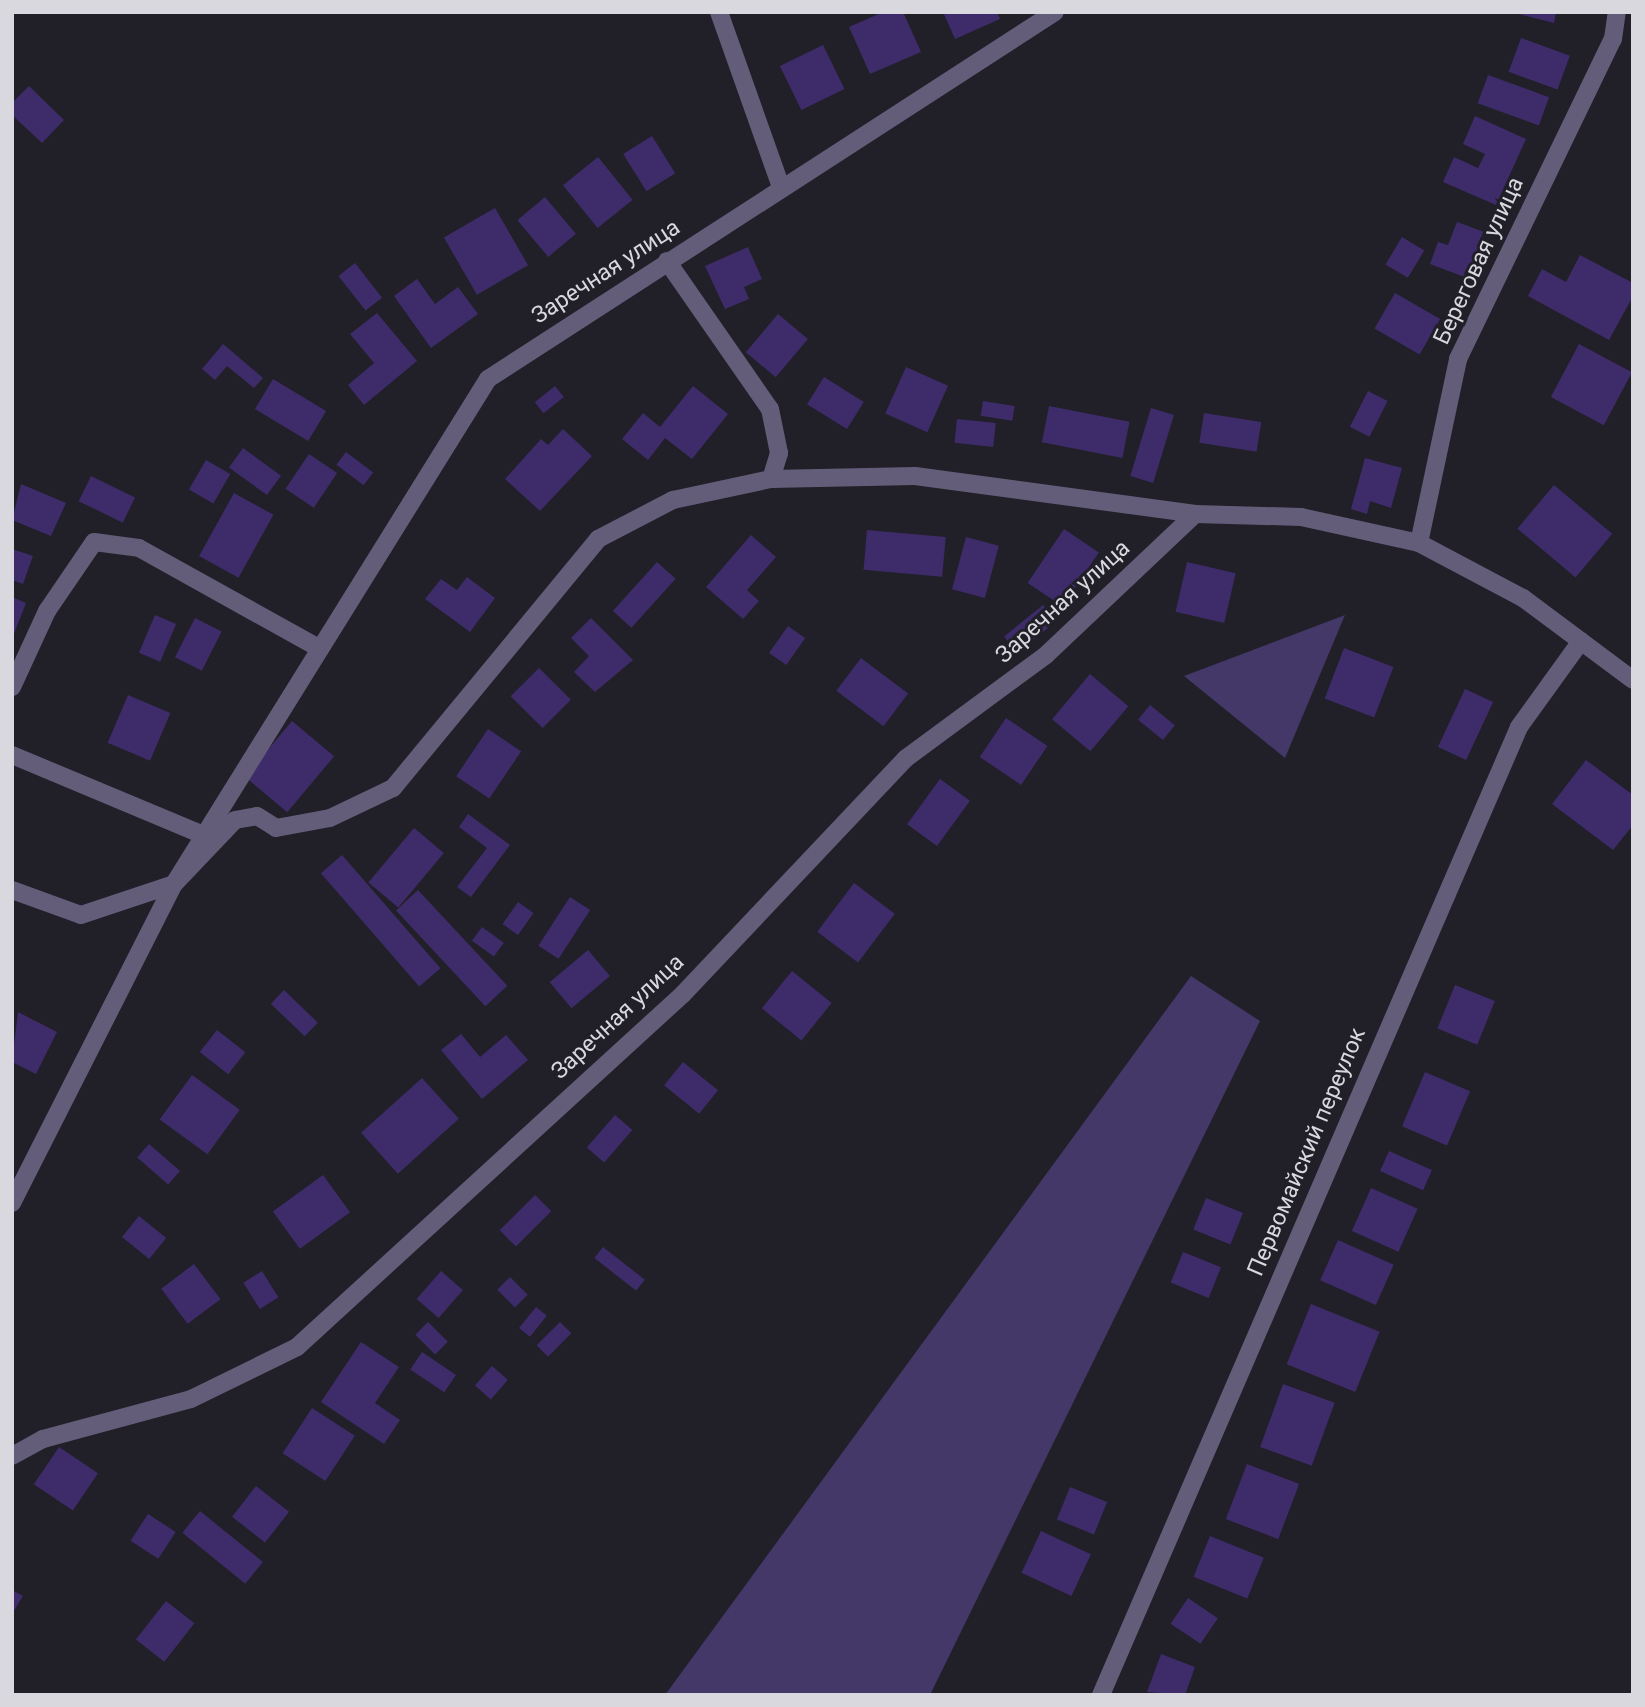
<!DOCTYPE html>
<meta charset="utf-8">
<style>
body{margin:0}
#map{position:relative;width:1645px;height:1707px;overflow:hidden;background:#211f28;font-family:Roboto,sans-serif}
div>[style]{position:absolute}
.green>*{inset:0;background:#433867}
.building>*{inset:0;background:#3e2c6a;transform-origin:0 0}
.street>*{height:18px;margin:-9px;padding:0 9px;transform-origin:9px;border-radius:9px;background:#635d7a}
span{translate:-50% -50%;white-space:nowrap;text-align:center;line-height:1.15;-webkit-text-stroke:6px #211f28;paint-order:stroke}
.street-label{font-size:23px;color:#d9d8de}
.frame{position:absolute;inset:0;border:14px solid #d9d8de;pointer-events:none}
</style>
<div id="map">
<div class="green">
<i style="clip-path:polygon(1345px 615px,1285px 758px,1184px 676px)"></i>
<i style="clip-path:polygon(1191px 976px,1260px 1021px,930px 1695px,665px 1695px)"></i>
</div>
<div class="building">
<i style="clip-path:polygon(883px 12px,903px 12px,921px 52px,870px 74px,849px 27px)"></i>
<i style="clip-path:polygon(943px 12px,997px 12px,1000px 19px,955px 39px)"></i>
<i style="clip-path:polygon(1511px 12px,1556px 12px,1554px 23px)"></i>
<i style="left:1521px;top:38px;width:52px;height:36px;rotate:20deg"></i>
<i style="left:823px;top:45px;width:49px;height:48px;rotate:64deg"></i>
<i style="left:1488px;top:75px;width:65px;height:30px;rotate:20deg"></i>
<i style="clip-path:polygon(29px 86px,64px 120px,42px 143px,12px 115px,12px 103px)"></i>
<i style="clip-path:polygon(1475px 116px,1526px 139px,1496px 205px,1443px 182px,1454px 157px,1478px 168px,1485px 154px,1463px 144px)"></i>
<i style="left:652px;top:136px;width:44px;height:34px;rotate:58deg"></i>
<i style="left:598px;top:157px;width:55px;height:45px;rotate:51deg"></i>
<i style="left:545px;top:197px;width:48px;height:36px;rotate:50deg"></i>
<i style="left:495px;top:208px;width:66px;height:59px;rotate:60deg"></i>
<i style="clip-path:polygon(1457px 222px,1484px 232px,1467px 278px,1430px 264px,1438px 242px,1448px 245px)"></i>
<i style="left:1402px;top:237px;width:26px;height:32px;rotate:31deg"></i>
<i style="clip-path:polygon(748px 247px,762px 279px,744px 287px,749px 299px,725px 309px,705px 266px)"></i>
<i style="clip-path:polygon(1580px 255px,1633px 283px,1633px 296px,1609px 340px,1528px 296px,1542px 269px,1566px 282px)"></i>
<i style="left:355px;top:263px;width:44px;height:21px;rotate:52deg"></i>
<i style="clip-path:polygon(417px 279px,435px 304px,458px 287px,478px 314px,431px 348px,394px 296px)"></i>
<i style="left:1395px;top:293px;width:52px;height:41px;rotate:30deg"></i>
<i style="clip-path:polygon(377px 313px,417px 361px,364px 405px,348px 385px,374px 363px,350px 334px)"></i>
<i style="left:778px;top:314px;width:39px;height:50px;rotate:40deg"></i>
<i style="clip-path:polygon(223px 344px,263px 378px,254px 388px,227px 366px,215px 380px,202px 369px)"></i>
<i style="left:1579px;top:344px;width:60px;height:60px;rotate:28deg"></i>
<i style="left:906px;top:367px;width:46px;height:51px;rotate:24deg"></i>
<i style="left:824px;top:377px;width:47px;height:32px;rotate:32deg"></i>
<i style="left:273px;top:379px;width:62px;height:35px;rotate:31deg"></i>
<i style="left:555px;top:386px;width:14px;height:26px;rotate:51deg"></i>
<i style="clip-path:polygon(693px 386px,728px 414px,692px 459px,665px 438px,648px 460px,622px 439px,643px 413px,660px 427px)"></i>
<i style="left:1368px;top:391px;width:22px;height:40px;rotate:27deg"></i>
<i style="left:983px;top:401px;width:32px;height:15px;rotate:9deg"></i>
<i style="left:1049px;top:406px;width:82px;height:37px;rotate:11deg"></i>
<i style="left:1151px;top:408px;width:24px;height:71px;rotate:17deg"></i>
<i style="left:1204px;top:413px;width:58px;height:30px;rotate:9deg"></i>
<i style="left:957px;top:419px;width:39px;height:24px;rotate:6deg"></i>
<i style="clip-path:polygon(563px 429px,592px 456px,540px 511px,505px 479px,541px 439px,548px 445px)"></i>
<i style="left:243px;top:448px;width:47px;height:24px;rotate:36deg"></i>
<i style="left:346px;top:452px;width:34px;height:16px;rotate:37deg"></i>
<i style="left:309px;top:454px;width:34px;height:42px;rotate:34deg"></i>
<i style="clip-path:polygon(1365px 458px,1402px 468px,1391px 508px,1370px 501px,1367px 514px,1351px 509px)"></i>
<i style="left:206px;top:460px;width:28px;height:34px;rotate:30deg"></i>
<i style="left:91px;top:476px;width:49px;height:28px;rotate:26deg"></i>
<i style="clip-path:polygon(21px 484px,66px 503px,51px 536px,12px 520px)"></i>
<i style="left:1554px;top:485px;width:76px;height:57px;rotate:40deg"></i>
<i style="left:234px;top:493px;width:45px;height:72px;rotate:29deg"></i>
<i style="left:1064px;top:529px;width:42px;height:65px;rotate:34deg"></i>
<i style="left:867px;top:530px;width:79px;height:40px;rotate:5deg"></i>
<i style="clip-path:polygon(751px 535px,776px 557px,747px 590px,759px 601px,743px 619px,706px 587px)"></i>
<i style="left:966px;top:537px;width:34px;height:54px;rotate:15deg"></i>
<i style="clip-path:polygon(12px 549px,33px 556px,23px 584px,12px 580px)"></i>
<i style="left:657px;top:562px;width:25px;height:66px;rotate:42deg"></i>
<i style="left:1187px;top:562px;width:50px;height:51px;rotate:13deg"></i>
<i style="clip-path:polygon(467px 577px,495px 598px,470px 632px,425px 599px,441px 579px,457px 590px)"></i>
<i style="clip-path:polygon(12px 597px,26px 603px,12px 639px)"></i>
<i style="left:1043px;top:605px;width:21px;height:50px;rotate:51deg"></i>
<i style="left:155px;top:615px;width:23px;height:41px;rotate:23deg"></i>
<i style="left:195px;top:618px;width:30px;height:44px;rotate:27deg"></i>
<i style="clip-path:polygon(591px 618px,633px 660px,595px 692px,574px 672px,589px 656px,571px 638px)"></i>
<i style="left:788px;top:626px;width:21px;height:33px;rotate:35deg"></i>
<i style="left:1344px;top:648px;width:53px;height:54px;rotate:21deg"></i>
<i style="left:861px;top:658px;width:59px;height:41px;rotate:37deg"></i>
<i style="left:539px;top:668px;width:45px;height:40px;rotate:45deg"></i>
<i style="left:1090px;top:674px;width:50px;height:59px;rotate:40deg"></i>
<i style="left:1465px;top:689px;width:31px;height:64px;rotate:25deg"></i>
<i style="left:128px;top:695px;width:46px;height:52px;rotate:23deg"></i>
<i style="left:1150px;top:705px;width:32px;height:19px;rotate:39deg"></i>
<i style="left:1006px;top:718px;width:50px;height:47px;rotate:34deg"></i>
<i style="left:292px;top:721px;width:55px;height:73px;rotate:40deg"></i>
<i style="left:488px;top:729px;width:40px;height:57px;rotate:34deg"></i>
<i style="clip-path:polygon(1586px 760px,1633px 795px,1633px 825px,1613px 850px,1552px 804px)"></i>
<i style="left:940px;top:779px;width:37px;height:56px;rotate:36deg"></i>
<i style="clip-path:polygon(468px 814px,510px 845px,471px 897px,457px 887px,487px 848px,459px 827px)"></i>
<i style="left:414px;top:828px;width:39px;height:71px;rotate:40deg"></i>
<i style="left:342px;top:855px;width:150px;height:28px;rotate:49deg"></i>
<i style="left:854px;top:883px;width:51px;height:61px;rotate:37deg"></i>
<i style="left:418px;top:890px;width:131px;height:30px;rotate:47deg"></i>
<i style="left:570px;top:897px;width:24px;height:58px;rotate:33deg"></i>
<i style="left:518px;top:902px;width:19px;height:27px;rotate:35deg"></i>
<i style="left:482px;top:927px;width:27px;height:17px;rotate:36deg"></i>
<i style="left:588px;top:950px;width:34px;height:50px;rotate:50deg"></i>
<i style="left:792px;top:971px;width:51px;height:48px;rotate:39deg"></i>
<i style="left:1455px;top:985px;width:43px;height:47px;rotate:22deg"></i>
<i style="left:284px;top:990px;width:47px;height:19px;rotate:44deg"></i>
<i style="clip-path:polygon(18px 1012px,57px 1032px,36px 1074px,12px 1062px)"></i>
<i style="left:217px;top:1030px;width:36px;height:28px;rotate:38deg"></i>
<i style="clip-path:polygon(461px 1034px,480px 1057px,506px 1035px,528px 1060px,482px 1099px,441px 1050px)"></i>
<i style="left:683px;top:1062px;width:45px;height:30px;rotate:39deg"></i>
<i style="left:1425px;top:1072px;width:49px;height:59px;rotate:23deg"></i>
<i style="left:192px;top:1075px;width:59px;height:55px;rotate:36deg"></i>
<i style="left:422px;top:1078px;width:55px;height:82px;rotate:48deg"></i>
<i style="left:615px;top:1115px;width:23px;height:43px;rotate:41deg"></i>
<i style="left:149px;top:1144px;width:41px;height:18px;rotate:41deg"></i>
<i style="left:1389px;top:1151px;width:47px;height:22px;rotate:24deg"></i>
<i style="left:323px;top:1175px;width:46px;height:62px;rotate:54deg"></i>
<i style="left:1371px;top:1188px;width:51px;height:47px;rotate:24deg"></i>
<i style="left:535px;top:1195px;width:23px;height:50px;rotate:45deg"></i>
<i style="left:1206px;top:1198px;width:40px;height:34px;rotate:22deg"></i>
<i style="left:139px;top:1216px;width:35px;height:27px;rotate:39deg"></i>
<i style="left:1338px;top:1240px;width:61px;height:44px;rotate:24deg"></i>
<i style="left:603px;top:1247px;width:53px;height:14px;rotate:38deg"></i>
<i style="left:1183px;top:1252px;width:41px;height:33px;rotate:22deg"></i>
<i style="left:194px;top:1264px;width:44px;height:41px;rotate:53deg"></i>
<i style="left:262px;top:1271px;width:31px;height:22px;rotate:58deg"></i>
<i style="left:441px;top:1271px;width:29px;height:37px;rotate:41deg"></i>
<i style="left:510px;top:1277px;width:25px;height:18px;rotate:45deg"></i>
<i style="left:1311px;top:1304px;width:74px;height:65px;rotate:22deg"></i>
<i style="left:536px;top:1307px;width:14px;height:27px;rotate:39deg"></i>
<i style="left:428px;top:1322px;width:28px;height:18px;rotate:45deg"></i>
<i style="left:560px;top:1322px;width:16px;height:33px;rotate:45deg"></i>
<i style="clip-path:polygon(361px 1342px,399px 1367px,375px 1403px,400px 1420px,384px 1444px,321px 1402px)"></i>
<i style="left:422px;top:1352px;width:41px;height:21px;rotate:34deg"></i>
<i style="left:492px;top:1366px;width:21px;height:26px;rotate:41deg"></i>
<i style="left:1283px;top:1384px;width:55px;height:67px;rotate:20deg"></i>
<i style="left:312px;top:1408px;width:51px;height:54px;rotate:33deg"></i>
<i style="left:59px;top:1447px;width:47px;height:45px;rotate:34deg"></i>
<i style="left:1247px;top:1464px;width:56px;height:59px;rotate:21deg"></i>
<i style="left:256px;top:1486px;width:42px;height:39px;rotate:38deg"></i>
<i style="left:1070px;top:1487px;width:40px;height:35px;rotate:22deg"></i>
<i style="left:200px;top:1511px;width:81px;height:28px;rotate:39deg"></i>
<i style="left:148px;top:1514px;width:33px;height:32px;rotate:33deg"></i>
<i style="left:1041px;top:1531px;width:55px;height:46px;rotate:25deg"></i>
<i style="left:1210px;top:1536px;width:58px;height:44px;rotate:22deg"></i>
<i style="clip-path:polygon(12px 1590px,23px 1596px,12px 1614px)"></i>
<i style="left:1188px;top:1598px;width:36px;height:31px;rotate:34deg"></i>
<i style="left:166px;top:1601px;width:36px;height:49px;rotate:38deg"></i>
<i style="clip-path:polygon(1161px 1654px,1195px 1667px,1185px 1695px,1147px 1692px)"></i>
</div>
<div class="street">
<i style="left:719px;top:12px;width:186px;rotate:70.5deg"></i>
<i style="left:667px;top:261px;width:180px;rotate:55.2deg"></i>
<i style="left:770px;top:409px;width:45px;rotate:78.4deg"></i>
<i style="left:779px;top:453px;width:27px;rotate:107deg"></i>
<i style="left:1419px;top:543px;width:188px;rotate:-78deg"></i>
<i style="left:1458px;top:359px;width:356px;rotate:-64.2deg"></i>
<i style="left:1613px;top:39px;width:27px;rotate:-82deg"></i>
<i style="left:12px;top:687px;width:84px;rotate:-65.3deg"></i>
<i style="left:47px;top:611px;width:83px;rotate:-55.7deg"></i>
<i style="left:94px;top:542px;width:45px;rotate:7.6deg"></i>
<i style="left:139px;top:548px;width:206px;rotate:29.1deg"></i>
<i style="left:12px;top:755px;width:207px;rotate:22.7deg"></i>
<i style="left:12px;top:890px;width:73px;rotate:19.9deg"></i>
<i style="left:81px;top:915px;width:98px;rotate:-18.4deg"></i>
<i style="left:174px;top:884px;width:88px;rotate:-46.4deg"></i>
<i style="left:235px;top:820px;width:22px;rotate:-10deg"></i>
<i style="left:257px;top:816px;width:22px;rotate:32deg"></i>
<i style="left:276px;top:828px;width:55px;rotate:-10.5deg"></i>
<i style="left:330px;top:818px;width:70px;rotate:-25.5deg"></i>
<i style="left:393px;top:788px;width:323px;rotate:-50.5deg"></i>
<i style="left:598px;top:539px;width:85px;rotate:-27.5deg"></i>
<i style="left:673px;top:500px;width:100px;rotate:-12.1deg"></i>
<i style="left:771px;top:479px;width:144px;rotate:-1.2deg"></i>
<i style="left:915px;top:476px;width:283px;rotate:7.7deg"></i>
<i style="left:12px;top:1203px;width:358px;rotate:-63.1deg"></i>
<i style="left:174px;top:884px;width:595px;rotate:-58.13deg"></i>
<i style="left:488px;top:379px;width:675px;rotate:-32.91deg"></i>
<i style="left:12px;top:1456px;width:35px;rotate:-29deg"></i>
<i style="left:43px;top:1439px;width:153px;rotate:-15.1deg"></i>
<i style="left:191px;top:1399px;width:118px;rotate:-26.1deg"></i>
<i style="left:297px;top:1347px;width:523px;rotate:-42.44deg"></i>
<i style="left:683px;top:994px;width:323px;rotate:-46.6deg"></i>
<i style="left:905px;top:759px;width:175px;rotate:-36.4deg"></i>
<i style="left:1046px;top:655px;width:205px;rotate:-43.4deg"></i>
<i style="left:1195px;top:514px;width:106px;rotate:1.6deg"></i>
<i style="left:1301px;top:517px;width:121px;rotate:12.4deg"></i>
<i style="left:1419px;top:543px;width:118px;rotate:27.9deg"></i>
<i style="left:1523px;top:598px;width:137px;rotate:36.7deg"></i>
<i style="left:1101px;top:1695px;width:1054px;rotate:-66.64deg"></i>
<i style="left:1519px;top:727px;width:106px;rotate:-54.2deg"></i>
</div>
<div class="street-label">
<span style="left:1479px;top:261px;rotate:-65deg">Береговая улица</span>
<span style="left:606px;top:272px;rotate:-33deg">Заречная улица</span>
<span style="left:1063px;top:602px;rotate:-42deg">Заречная улица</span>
<span style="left:618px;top:1017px;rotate:-43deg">Заречная улица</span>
<span style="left:1307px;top:1152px;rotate:-67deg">Первомайский переулок</span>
</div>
<div class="frame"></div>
</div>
